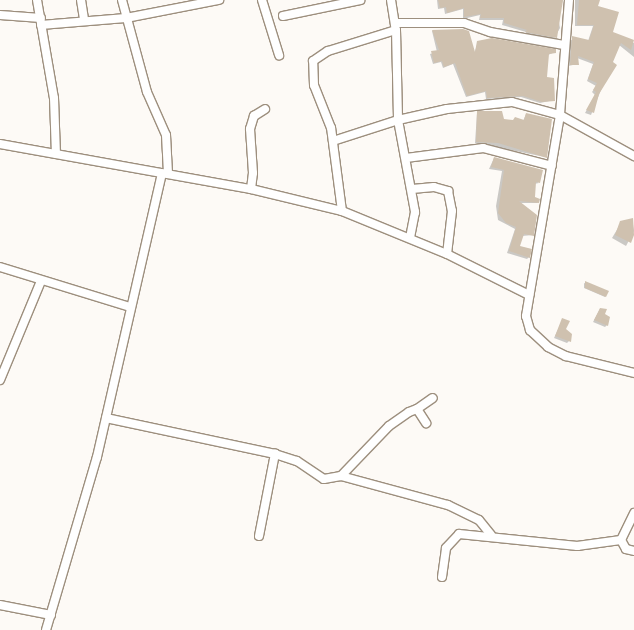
<!DOCTYPE html>
<style>
body{margin:0}
#map{position:relative;width:634px;height:630px;overflow:hidden;background:#fdfaf6;font-family:Rubik,sans-serif}
div>[style]{position:absolute}
.shadow>*{inset:0;background:#0003}
.building>*{inset:0;background:#cfc1af}
.roads{filter:drop-shadow(1px 0 #9d8f7e) drop-shadow(-1px 0 #9d8f7e) drop-shadow(0 1px #9d8f7e) drop-shadow(0 -1px #9d8f7e)}
.minor>*{height:8px;margin:-4px;padding:0 4px;transform-origin:4px;border-radius:4px;background:#fff}
span{translate:-50% -50%;white-space:nowrap;text-align:center;line-height:1.15;-webkit-text-stroke:5px #fff;paint-order:stroke}
</style>
<div id="map">
<div class="shadow">
<i style="clip-path:polygon(437px 0,563px 0,558px 17px,560px 28px,554px 39px,525px 34px,526px 32px,502px 25px,503px 20px,479px 20px,480px 15px,463px 19px,463px 9px,445px 14px,444px 8px,438px 9px)"></i>
<i style="clip-path:polygon(575px 0,599px 0,596px 7px,611px 33px,634px 43px,634px 57px,619px 45px,591px 115px,585px 113px,595px 95px,592px 92px,596px 86px,587px 81px,593px 64px,577px 58px,578px 64px,568px 66px,570px 40px,588px 41px,593px 26px,575px 26px)"></i>
<i style="clip-path:polygon(432px 31px,468px 32px,474px 54px,478px 42px,555px 52px,548px 55px,546px 78px,554px 100px,540px 103px,521px 97px,486px 99px,485px 92px,466px 97px,453px 64px,443px 68px,441px 62px,433px 64px,430px 54px,437px 52px)"></i>
<i style="clip-path:polygon(477px 113px,503px 120px,523px 121px,526px 114px,551px 120px,545px 157px,475px 143px)"></i>
<i style="clip-path:polygon(494px 158px,539px 183px,534px 184px,533px 197px,538px 203px,519px 203px,533px 235px,522px 236px,518px 246px,529px 257px,527px 259px,507px 253px,515px 229px,498px 220px,496px 206px,502px 171px,489px 169px)"></i>
<i style="clip-path:polygon(632px 219px,634px 231px,626px 246px,612px 238px,621px 223px)"></i>
<i style="clip-path:polygon(584px 283px,607px 292px,605px 297px,584px 288px)"></i>
<i style="clip-path:polygon(600px 309px,607px 325px,605px 327px,593px 322px)"></i>
<i style="clip-path:polygon(563px 319px,569px 341px,567px 343px,554px 338px)"></i>
</div>
<div class="building">
<i style="clip-path:polygon(438px 0,563px 0,557px 38px,525px 32px,527px 30px,504px 23px,504px 18px,480px 18px,481px 14px,464px 17px,464px 8px,447px 13px,446px 7px,440px 8px)"></i>
<i style="clip-path:polygon(579px 0,600px 0,598px 6px,619px 12px,613px 32px,634px 40px,631px 50px,621px 43px,613px 62px,617px 65px,599px 94px,594px 113px,586px 110px,596px 92px,593px 90px,597px 83px,588px 79px,594px 62px,578px 56px,579px 65px,570px 65px,572px 36px,589px 40px,594px 25px,577px 25px)"></i>
<i style="clip-path:polygon(463px 29px,469px 31px,475px 52px,477px 41px,492px 38px,556px 49px,556px 53px,549px 54px,547px 77px,554px 78px,555px 101px,542px 102px,523px 96px,487px 98px,486px 91px,467px 96px,455px 63px,444px 67px,442px 61px,434px 63px,431px 51px,439px 50px,432px 30px)"></i>
<i style="clip-path:polygon(477px 111px,502px 111px,504px 119px,513px 120px,515px 117px,524px 120px,526px 113px,552px 119px,547px 158px,498px 143px,476px 142px)"></i>
<i style="clip-path:polygon(494px 157px,543px 170px,540px 183px,536px 182px,535px 197px,540px 199px,539px 203px,519px 201px,537px 215px,534px 236px,524px 234px,520px 246px,532px 249px,530px 258px,509px 251px,516px 227px,506px 223px,498px 213px,504px 170px,491px 167px)"></i>
<i style="clip-path:polygon(633px 218px,634px 235px,631px 243px,615px 235px,620px 221px)"></i>
<i style="clip-path:polygon(585px 281px,609px 291px,606px 297px,585px 288px)"></i>
<i style="clip-path:polygon(600px 308px,607px 309px,605px 314px,610px 317px,608px 326px,594px 320px)"></i>
<i style="clip-path:polygon(562px 318px,570px 321px,566px 329px,572px 334px,571px 342px,555px 336px)"></i>
</div>
<div class="roads">
<div class="minor">
<i style="left:37px;top:0;width:99px;rotate:80.2deg"></i>
<i style="left:54px;top:98px;width:56px;rotate:88deg"></i>
<i style="left:81px;top:0;width:20px;rotate:81deg"></i>
<i style="left:122px;top:0;width:95px;rotate:74.8deg"></i>
<i style="left:147px;top:92px;width:47px;rotate:66.2deg"></i>
<i style="left:166px;top:135px;width:39px;rotate:87deg"></i>
<i style="left:262px;top:0;width:58px;rotate:72.8deg"></i>
<i style="left:391px;top:0;width:30px;rotate:81deg"></i>
<i style="left:396px;top:30px;width:90px;rotate:88.7deg"></i>
<i style="left:398px;top:120px;width:94px;rotate:79.5deg"></i>
<i style="left:415px;top:212px;width:26px;rotate:101deg"></i>
<i style="left:569px;top:0;width:115px;rotate:94.5deg"></i>
<i style="left:560px;top:115px;width:204px;rotate:99.6deg"></i>
<i style="left:526px;top:316px;width:15px;rotate:74deg"></i>
<i style="left:530px;top:330px;width:25px;rotate:43deg"></i>
<i style="left:548px;top:347px;width:20px;rotate:27deg"></i>
<i style="left:566px;top:356px;width:70px;rotate:14deg"></i>
<i style="left:0;top:15px;width:41px;rotate:4.2deg"></i>
<i style="left:283px;top:16px;width:79px;rotate:-11.7deg"></i>
<i style="left:395px;top:23px;width:69px"></i>
<i style="left:464px;top:23px;width:28px;rotate:19deg"></i>
<i style="left:490px;top:32px;width:75px;rotate:10deg"></i>
<i style="left:41px;top:25px;width:85px;rotate:-4.7deg"></i>
<i style="left:126px;top:18px;width:95px;rotate:-11deg"></i>
<i style="left:333px;top:141px;width:68px;rotate:-17.9deg"></i>
<i style="left:398px;top:120px;width:50px;rotate:-12.7deg"></i>
<i style="left:447px;top:109px;width:65px;rotate:-6.1deg"></i>
<i style="left:512px;top:102px;width:50px;rotate:15.2deg"></i>
<i style="left:560px;top:115px;width:85px;rotate:29deg"></i>
<i style="left:0;top:144px;width:255px;rotate:10.2deg"></i>
<i style="left:251px;top:189px;width:94px;rotate:13.6deg"></i>
<i style="left:342px;top:211px;width:113px;rotate:22.3deg"></i>
<i style="left:447px;top:254px;width:92px;rotate:26.6deg"></i>
<i style="left:406px;top:158px;width:78px;rotate:-7.4deg"></i>
<i style="left:483px;top:148px;width:71px;rotate:14.6deg"></i>
<i style="left:251px;top:189px;width:16px;rotate:-83deg"></i>
<i style="left:253px;top:173px;width:44px;rotate:-93.9deg"></i>
<i style="left:250px;top:129px;width:14px;rotate:-73deg"></i>
<i style="left:254px;top:116px;width:13px;rotate:-32deg"></i>
<i style="left:412px;top:189px;width:22px;rotate:-5deg"></i>
<i style="left:434px;top:187px;width:15px;rotate:16deg"></i>
<i style="left:448px;top:191px;width:20px;rotate:79deg"></i>
<i style="left:452px;top:211px;width:43px;rotate:96.6deg"></i>
<i style="left:342px;top:211px;width:84px;rotate:-97.5deg"></i>
<i style="left:331px;top:128px;width:46px;rotate:-111.6deg"></i>
<i style="left:314px;top:85px;width:24px;rotate:-92deg"></i>
<i style="left:313px;top:61px;width:18px;rotate:-34deg"></i>
<i style="left:328px;top:51px;width:71px;rotate:-17.2deg"></i>
<i style="left:0;top:267px;width:136px;rotate:17.1deg"></i>
<i style="left:0;top:380px;width:107px;rotate:-67.5deg"></i>
<i style="left:417px;top:409px;width:19px;rotate:-35deg"></i>
<i style="left:106px;top:418px;width:173px;rotate:12deg"></i>
<i style="left:275px;top:454px;width:23px;rotate:18deg"></i>
<i style="left:297px;top:461px;width:32px;rotate:34deg"></i>
<i style="left:324px;top:479px;width:17px;rotate:-10deg"></i>
<i style="left:341px;top:476px;width:69px;rotate:-46.2deg"></i>
<i style="left:389px;top:426px;width:24px;rotate:-35deg"></i>
<i style="left:409px;top:412px;width:9px;rotate:-21deg"></i>
<i style="left:417px;top:409px;width:17px;rotate:57deg"></i>
<i style="left:341px;top:476px;width:111px;rotate:15.2deg"></i>
<i style="left:448px;top:505px;width:34px;rotate:26deg"></i>
<i style="left:479px;top:520px;width:19px;rotate:51deg"></i>
<i style="left:259px;top:536px;width:84px;rotate:-79deg"></i>
<i style="left:621px;top:540px;width:30px;rotate:-64deg"></i>
<i style="left:621px;top:540px;width:10px;rotate:61deg"></i>
<i style="left:626px;top:549px;width:8px;rotate:14deg"></i>
<i style="left:442px;top:577px;width:29px;rotate:-82deg"></i>
<i style="left:446px;top:548px;width:19px;rotate:-47deg"></i>
<i style="left:459px;top:534px;width:119px;rotate:5.8deg"></i>
<i style="left:577px;top:546px;width:44px;rotate:-7.8deg"></i>
<i style="left:0;top:605px;width:52px;rotate:11.1deg"></i>
<i style="left:46px;top:630px;width:180px;rotate:-73.6deg"></i>
<i style="left:97px;top:457px;width:291px;rotate:-77.1deg"></i>
</div>
</div>
</div>
